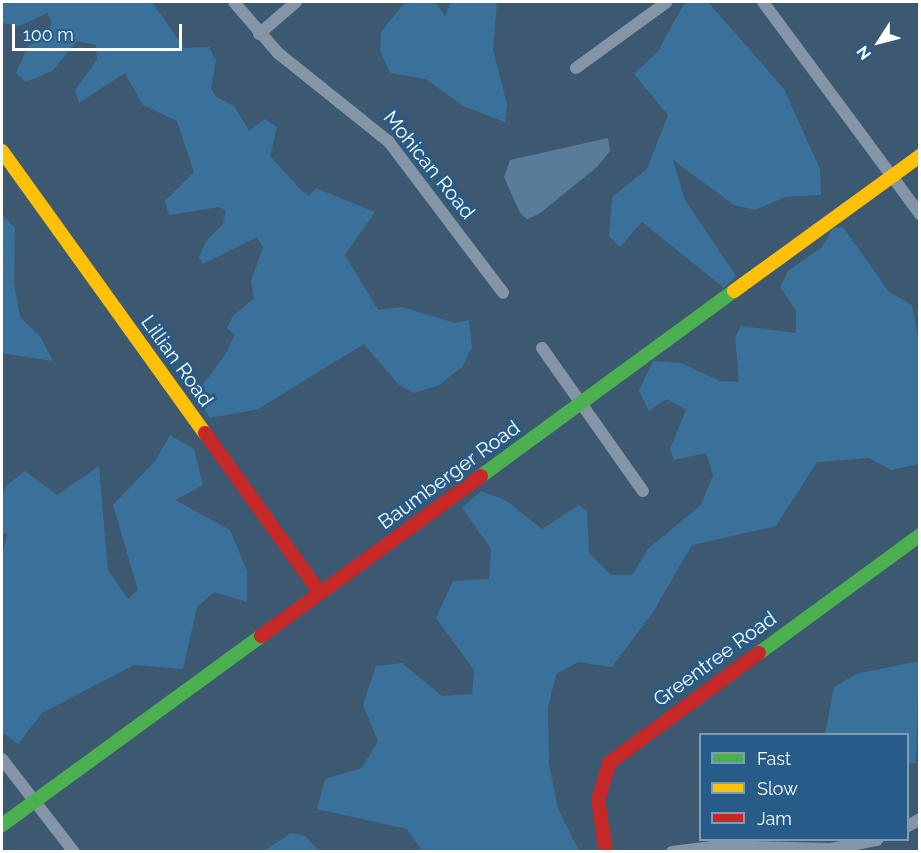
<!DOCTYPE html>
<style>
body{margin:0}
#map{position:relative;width:921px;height:853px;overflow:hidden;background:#3c5971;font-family:Raleway,sans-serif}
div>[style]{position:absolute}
.green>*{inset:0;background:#39719b}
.water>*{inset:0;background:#587c99}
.street>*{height:12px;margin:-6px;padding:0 6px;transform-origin:6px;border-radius:6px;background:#8395a6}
.fast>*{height:14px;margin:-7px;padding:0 7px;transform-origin:7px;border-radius:7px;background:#4caf50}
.slow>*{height:14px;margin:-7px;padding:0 7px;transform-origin:7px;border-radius:7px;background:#ffc107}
.jam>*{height:14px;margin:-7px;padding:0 7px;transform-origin:7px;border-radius:7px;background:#c62828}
span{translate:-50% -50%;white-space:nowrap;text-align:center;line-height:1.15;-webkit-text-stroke:6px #265c87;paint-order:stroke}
.street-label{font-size:20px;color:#fff}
.frame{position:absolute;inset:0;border:3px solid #fff;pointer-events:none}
.legend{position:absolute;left:699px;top:733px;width:210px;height:108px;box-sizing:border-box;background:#265c87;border:2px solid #7d9db7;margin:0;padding:8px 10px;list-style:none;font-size:18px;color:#fff}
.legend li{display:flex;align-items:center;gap:12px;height:30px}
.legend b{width:30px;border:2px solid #7d9db7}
.north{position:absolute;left:849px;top:12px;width:60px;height:60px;-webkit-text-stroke:4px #265c87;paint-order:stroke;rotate:234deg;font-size:16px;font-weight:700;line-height:24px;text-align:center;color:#fff}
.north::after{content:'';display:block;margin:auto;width:21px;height:27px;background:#fff;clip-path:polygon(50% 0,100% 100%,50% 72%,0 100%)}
.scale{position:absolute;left:12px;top:24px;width:170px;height:27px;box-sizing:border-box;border:3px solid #fff;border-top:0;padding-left:8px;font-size:18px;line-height:21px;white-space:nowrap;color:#fff;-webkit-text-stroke:4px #265c87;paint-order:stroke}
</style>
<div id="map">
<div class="green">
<i style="clip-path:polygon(8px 2px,152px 2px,184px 48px,209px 47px,216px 60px,211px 88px,216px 97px,234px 106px,249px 131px,265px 119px,277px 127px,270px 156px,302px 191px,309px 196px,316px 188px,375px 212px,345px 255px,378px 310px,402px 307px,455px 323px,469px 320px,472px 347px,462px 367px,439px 385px,414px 393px,399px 385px,364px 344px,258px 409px,210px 418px,195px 395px,225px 355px,235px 335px,227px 328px,233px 316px,254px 298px,251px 281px,263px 247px,257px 237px,203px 264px,199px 257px,206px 241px,223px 224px,226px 211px,219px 207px,169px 215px,165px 201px,194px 172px,177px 121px,143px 105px,125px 73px,79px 103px,75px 90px,97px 60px,96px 45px,77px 41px,52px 71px,26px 82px,16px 73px,28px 46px,46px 36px,52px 22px,47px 13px,20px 26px,2px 23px,2px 3px)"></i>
<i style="clip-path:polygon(405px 2px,435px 2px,445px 16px,451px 2px,497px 2px,493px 50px,507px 104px,505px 122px,463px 106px,426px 79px,390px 73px,380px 50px,381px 32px)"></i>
<i style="clip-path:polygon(685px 2px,708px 2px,784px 89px,820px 169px,821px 195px,785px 197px,755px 210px,734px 205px,673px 160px,685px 200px,736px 276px,724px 288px,642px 222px,620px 247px,609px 236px,612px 197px,647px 169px,668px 115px,634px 74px,658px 51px)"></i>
<i style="clip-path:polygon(2px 214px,15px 228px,14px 282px,20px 317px,40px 336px,53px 361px,2px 353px)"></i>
<i style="clip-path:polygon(843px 227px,889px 292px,912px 305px,919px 342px,919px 464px,891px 470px,869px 458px,817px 462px,776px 526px,692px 545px,653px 612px,612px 667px,578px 662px,556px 674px,548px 708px,549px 764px,558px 809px,579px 851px,422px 851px,407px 829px,317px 809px,325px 779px,362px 768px,378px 741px,363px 705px,376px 666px,402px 663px,442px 696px,472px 694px,474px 670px,436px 618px,453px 581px,489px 579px,491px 549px,462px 508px,481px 491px,507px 501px,542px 529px,579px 505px,587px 511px,589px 553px,611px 575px,632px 575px,649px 548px,701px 505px,713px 475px,706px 453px,674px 460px,670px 449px,686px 410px,667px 399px,649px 411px,639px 391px,653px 361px,681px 363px,720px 381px,739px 382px,735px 337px,741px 326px,796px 333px,796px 311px,780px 287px,788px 271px,822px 247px,833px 228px)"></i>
<i style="clip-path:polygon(170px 435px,194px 449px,203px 485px,175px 500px,230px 530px,247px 571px,247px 602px,214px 592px,197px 607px,183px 669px,134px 665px,42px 713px,18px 744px,2px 732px,2px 557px,7px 534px,2px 532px,2px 495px,6px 486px,25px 471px,57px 495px,99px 466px,108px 570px,128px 599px,138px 590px,113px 505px,156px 460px)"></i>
<i style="clip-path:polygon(919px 661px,916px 763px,908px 764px,908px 734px,825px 734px,834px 687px,856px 674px)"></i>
<i style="clip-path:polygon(291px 833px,305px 836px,319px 851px,264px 851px)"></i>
</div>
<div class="water">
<i style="clip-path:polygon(608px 138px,610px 151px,597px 167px,539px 214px,527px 219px,520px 213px,504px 177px,510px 160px)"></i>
</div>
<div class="street">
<i style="left:234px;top:2px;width:67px;rotate:49.2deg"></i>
<i style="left:278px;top:53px;width:142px;rotate:38.7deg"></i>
<i style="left:389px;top:142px;width:189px;rotate:52.9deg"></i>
<i style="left:763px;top:2px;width:264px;rotate:53.5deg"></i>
<i style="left:259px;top:34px;width:49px;rotate:-40.9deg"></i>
<i style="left:576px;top:68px;width:112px;rotate:-36deg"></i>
<i style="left:542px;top:348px;width:175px;rotate:54.8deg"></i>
<i style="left:2px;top:759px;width:118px;rotate:52.3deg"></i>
<i style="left:908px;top:826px;width:14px;rotate:-30deg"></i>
<i style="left:672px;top:852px;width:46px;rotate:-7.4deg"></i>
<i style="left:718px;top:846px;width:113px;rotate:1.5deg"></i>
<i style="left:831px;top:849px;width:47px;rotate:-11.1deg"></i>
</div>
<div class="fast">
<i style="left:481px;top:476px;width:313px;rotate:-36.2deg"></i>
<i style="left:759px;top:653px;width:200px;rotate:-36.2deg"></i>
<i style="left:2px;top:825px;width:321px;rotate:-36.1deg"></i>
</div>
<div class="slow">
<i style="left:2px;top:151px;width:347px;rotate:54.3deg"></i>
<i style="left:734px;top:291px;width:230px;rotate:-36deg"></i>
</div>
<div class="jam">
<i style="left:205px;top:433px;width:197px;rotate:54.3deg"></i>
<i style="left:261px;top:636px;width:272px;rotate:-36deg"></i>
<i style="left:606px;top:852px;width:53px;rotate:-98.7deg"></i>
<i style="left:598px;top:800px;width:39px;rotate:-73deg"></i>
<i style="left:609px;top:763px;width:186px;rotate:-36.3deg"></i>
</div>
<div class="street-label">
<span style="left:429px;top:165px;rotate:51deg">Mohican Road</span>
<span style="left:177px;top:361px;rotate:54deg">Lillian Road</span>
<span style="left:449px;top:475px;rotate:-36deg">Baumberger Road</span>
<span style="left:715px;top:659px;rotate:-36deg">Greentree Road</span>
</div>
<div class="frame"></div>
<ul class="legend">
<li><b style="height:8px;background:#4caf50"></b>Fast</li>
<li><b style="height:8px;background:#ffc107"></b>Slow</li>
<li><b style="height:8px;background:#c62828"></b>Jam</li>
</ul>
<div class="north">N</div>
<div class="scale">100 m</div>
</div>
